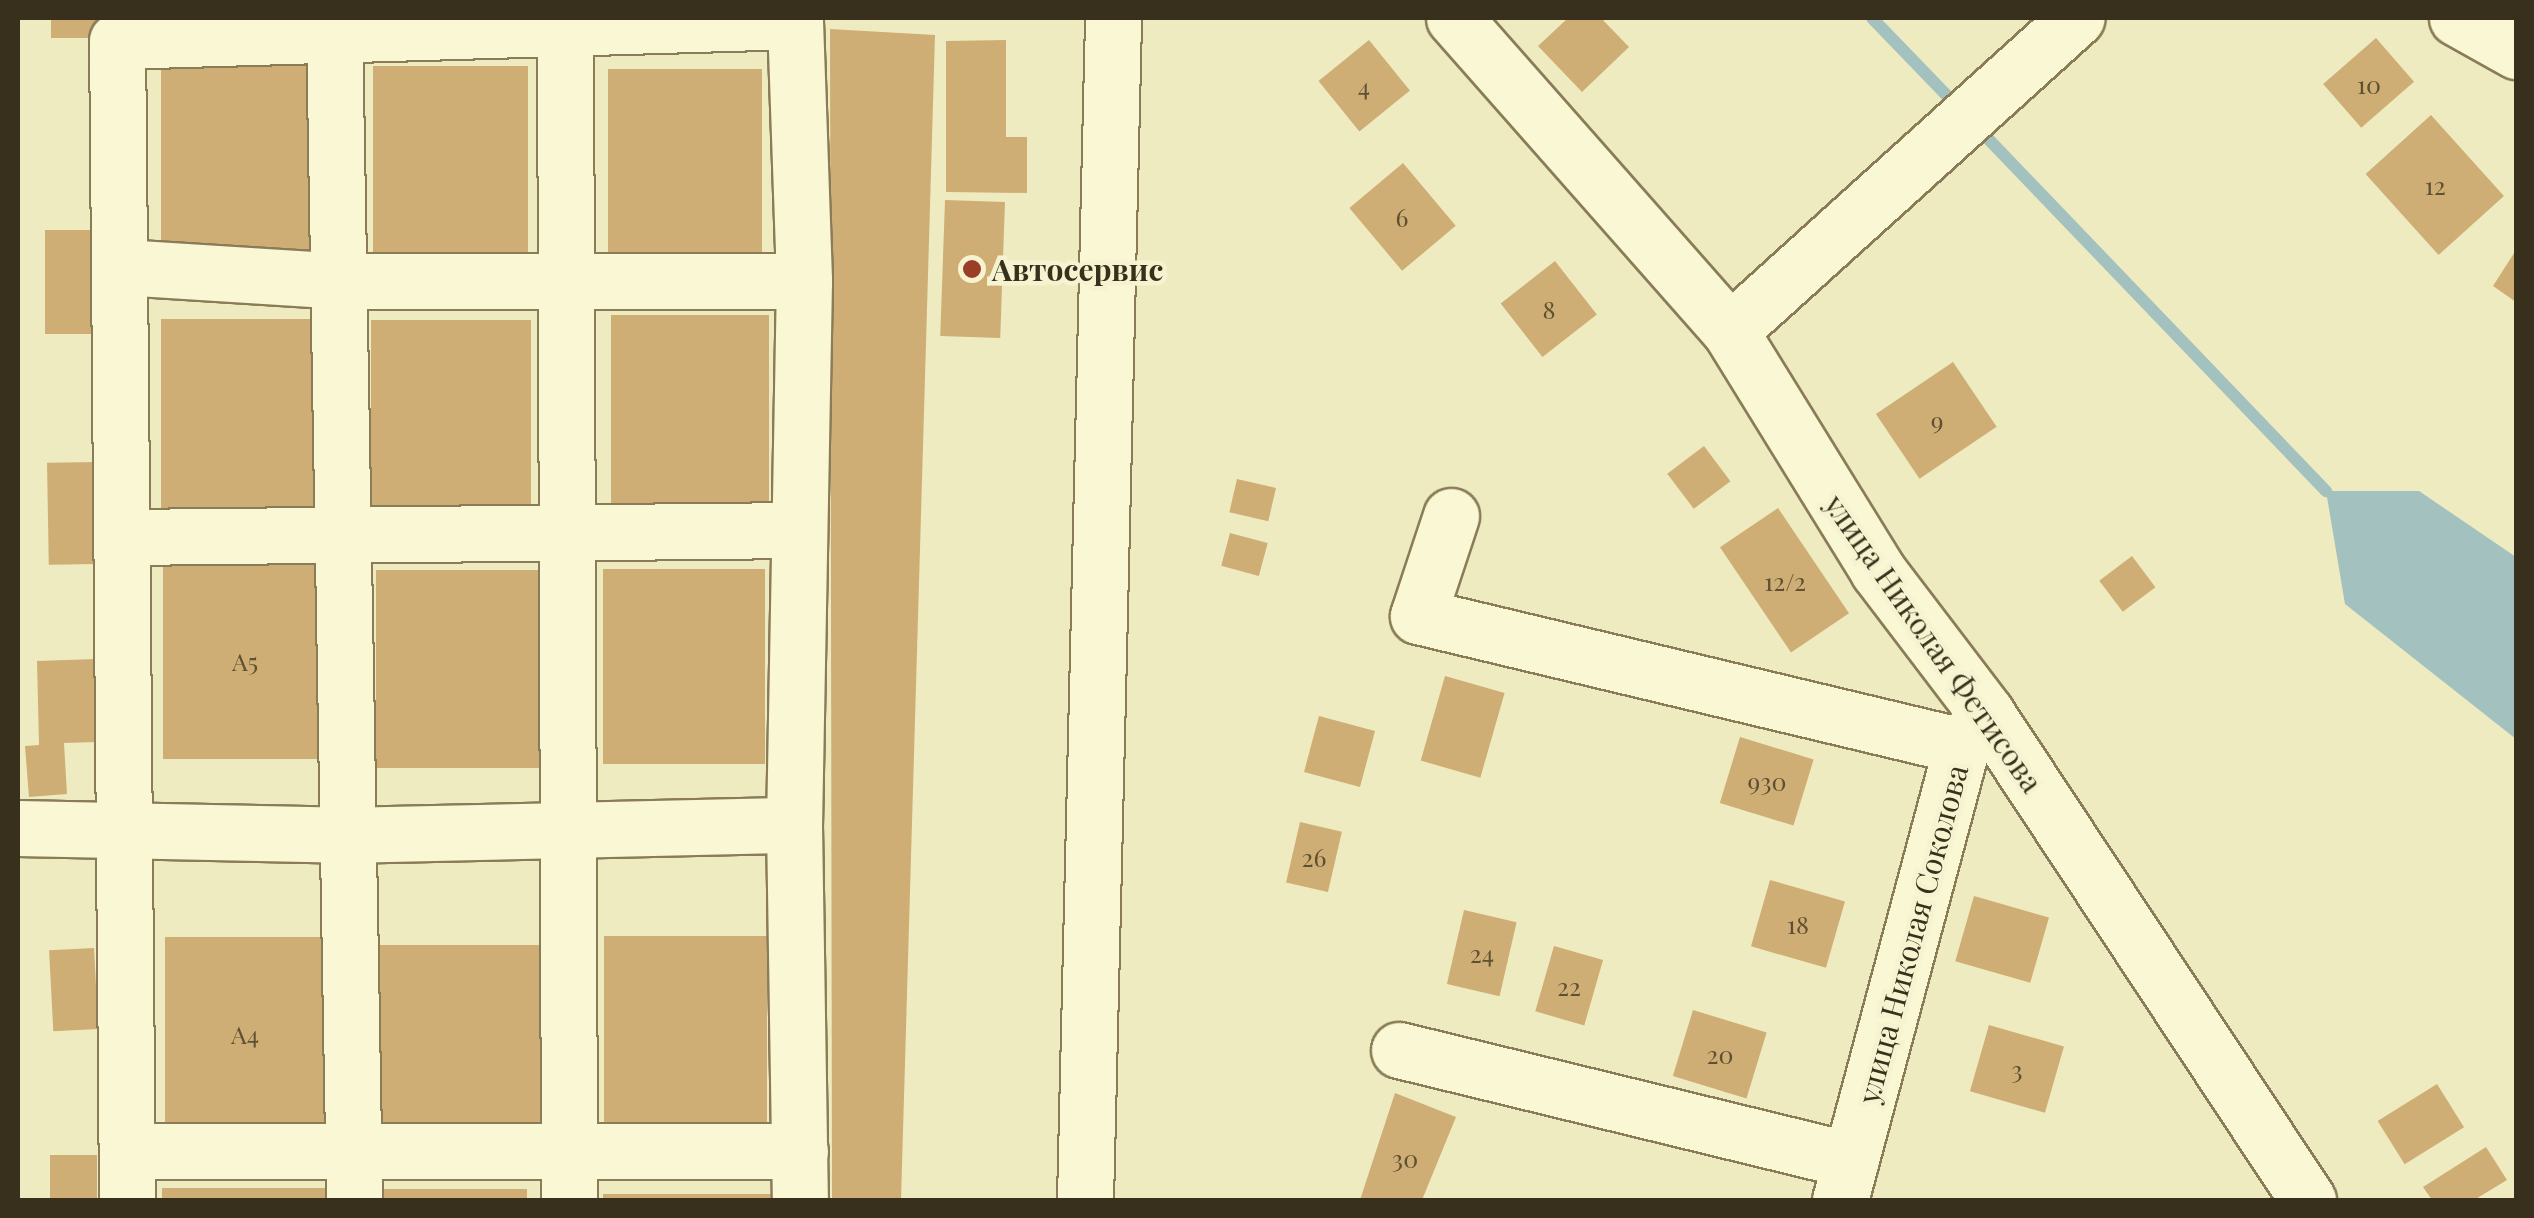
<!DOCTYPE html>
<meta charset="utf-8">
<style>
body{margin:0}
#map{position:relative;width:2534px;height:1218px;overflow:hidden;background:#efebc0;font-family:"Playfair Display",serif}
div>[style]{position:absolute}
.water>*{inset:0;background:#a3c1bf}
.stream>*{height:12px;margin:-6px;padding:0 6px;transform-origin:6px;border-radius:6px;background:#a3c1bf}
.building>*{inset:0;background:#cfae75;transform-origin:0 0}
.roads{filter:drop-shadow(2px 0 #897c57) drop-shadow(-2px 0 #897c57) drop-shadow(0 2px #897c57) drop-shadow(0 -2px #897c57)}
.minor>*{height:55px;margin:-27.5px;padding:0 27.5px;transform-origin:27.5px;border-radius:27.5px;background:#faf7d4}
.dots>*{width:28px;height:28px;translate:-50% -50%;box-sizing:border-box;border:5px solid #f6f4d0;border-radius:50%}
span{translate:-50% -50%;white-space:nowrap;text-align:center;line-height:1.15;-webkit-text-stroke:9px #f6f4d0;paint-order:stroke}
.number-label{font-size:25px;color:#5e5032}
.number-label span{-webkit-text-stroke-width:0}
.poi-label{font-size:30px;color:#38301c;font-weight:700}
.left{translate:0 -50%;text-align:left}
.street-label{font-size:30px;color:#38301c}
.frame{position:absolute;inset:0;border:20px solid #38301c;pointer-events:none}
</style>
<div id="map">
<div class="water">
<i style="clip-path:polygon(2326px 491px,2419px 491px,2516px 557px,2516px 739px,2345px 604px)"></i>
</div>
<div class="stream">
<i style="left:1872px;top:18px;width:122px;rotate:46deg"></i>
<i style="left:1974px;top:124px;width:509px;rotate:46.2deg"></i>
</div>
<div class="building">
<i style="left:51px;top:18px;width:59px;height:20px"></i>
<i style="clip-path:polygon(1568px 18px,1601px 18px,1629px 47px,1582px 92px,1538px 46px)"></i>
<i style="clip-path:polygon(830px 29px,935px 35px,901px 1200px,832px 1200px)"></i>
<i style="left:2376px;top:38px;width:58px;height:70px;rotate:49deg"></i>
<i style="clip-path:polygon(1006px 40px,1006px 137px,1027px 137px,1027px 193px,946px 192px,946px 41px)"></i>
<i style="left:1369px;top:40px;width:65px;height:65px;rotate:51deg"></i>
<i style="left:161px;top:65px;width:149px;height:196px"></i>
<i style="left:373px;top:66px;width:155px;height:196px"></i>
<i style="left:608px;top:69px;width:154px;height:196px"></i>
<i style="left:2431px;top:115px;width:109px;height:88px;rotate:48deg"></i>
<i style="left:1403px;top:163px;width:82px;height:70px;rotate:50deg"></i>
<i style="left:945px;top:200px;width:60px;height:136px;rotate:2deg"></i>
<i style="left:45px;top:230px;width:51px;height:104px"></i>
<i style="clip-path:polygon(2516px 250px,2516px 302px,2493px 286px)"></i>
<i style="left:1555px;top:261px;width:68px;height:69px;rotate:52deg"></i>
<i style="left:769px;top:315px;width:196px;height:158px;rotate:90deg"></i>
<i style="left:161px;top:319px;width:159px;height:196px"></i>
<i style="left:371px;top:320px;width:160px;height:196px"></i>
<i style="left:1953px;top:362px;width:78px;height:93px;rotate:56deg"></i>
<i style="left:1704px;top:446px;width:44px;height:46px;rotate:53deg"></i>
<i style="left:97px;top:462px;width:102px;height:50px;rotate:89deg"></i>
<i style="left:1237px;top:479px;width:40px;height:34px;rotate:13deg"></i>
<i style="left:1778px;top:508px;width:127px;height:70px;rotate:56deg"></i>
<i style="left:1230px;top:533px;width:39px;height:34px;rotate:15deg"></i>
<i style="left:2132px;top:556px;width:39px;height:41px;rotate:53deg"></i>
<i style="left:163px;top:563px;width:164px;height:196px"></i>
<i style="left:603px;top:569px;width:162px;height:195px"></i>
<i style="left:376px;top:570px;width:164px;height:198px"></i>
<i style="clip-path:polygon(95px 659px,97px 742px,64px 743px,67px 794px,29px 797px,25px 746px,39px 745px,37px 661px)"></i>
<i style="left:1445px;top:676px;width:62px;height:88px;rotate:16deg"></i>
<i style="left:1319px;top:716px;width:58px;height:58px;rotate:15deg"></i>
<i style="left:1740px;top:737px;width:77px;height:69px;rotate:17deg"></i>
<i style="left:1300px;top:822px;width:43px;height:62px;rotate:13deg"></i>
<i style="left:1770px;top:880px;width:78px;height:69px;rotate:16deg"></i>
<i style="left:1974px;top:896px;width:78px;height:68px;rotate:16deg"></i>
<i style="left:1464px;top:910px;width:54px;height:76px;rotate:13deg"></i>
<i style="left:604px;top:936px;width:163px;height:196px"></i>
<i style="left:165px;top:937px;width:161px;height:193px"></i>
<i style="left:375px;top:945px;width:166px;height:198px"></i>
<i style="left:1554px;top:946px;width:51px;height:68px;rotate:16deg"></i>
<i style="left:94px;top:948px;width:81px;height:45px;rotate:87deg"></i>
<i style="left:1693px;top:1010px;width:77px;height:69px;rotate:17deg"></i>
<i style="left:1989px;top:1025px;width:78px;height:69px;rotate:16deg"></i>
<i style="left:2437px;top:1084px;width:51px;height:70px;rotate:58deg"></i>
<i style="clip-path:polygon(1395px 1093px,1456px 1117px,1422px 1200px,1360px 1200px)"></i>
<i style="clip-path:polygon(2486px 1147px,2507px 1180px,2474px 1200px,2432px 1200px,2423px 1187px)"></i>
<i style="left:97px;top:1155px;width:45px;height:47px;rotate:90deg"></i>
<i style="left:162px;top:1188px;width:165px;height:12px"></i>
<i style="left:372px;top:1189px;width:155px;height:11px"></i>
<i style="left:603px;top:1194px;width:170px;height:6px"></i>
</div>
<div class="roads">
<div class="minor">
<i style="left:1454px;top:18px;width:417px;rotate:48.6deg"></i>
<i style="left:1730px;top:331px;width:282px;rotate:58.3deg"></i>
<i style="left:1878px;top:571px;width:178px;rotate:52.7deg"></i>
<i style="left:1986px;top:713px;width:584px;rotate:56.53deg"></i>
<i style="left:2457px;top:18px;width:68px;rotate:29.2deg"></i>
<i style="left:334px;top:29px;width:1171px;rotate:89.02deg"></i>
<i style="left:565px;top:29px;width:1171px;rotate:89.8deg"></i>
<i style="left:122px;top:267px;width:222px;rotate:3.6deg"></i>
<i style="left:344px;top:281px;width:460px"></i>
<i style="left:1730px;top:331px;width:467px;rotate:-42.1deg"></i>
<i style="left:1451px;top:516px;width:105px;rotate:108.3deg"></i>
<i style="left:1418px;top:616px;width:559px;rotate:13.44deg"></i>
<i style="left:121px;top:537px;width:678px;rotate:-0.59deg"></i>
<i style="left:18px;top:828px;width:325px;rotate:1.2deg"></i>
<i style="left:343px;top:835px;width:451px;rotate:-1.3deg"></i>
<i style="left:794px;top:825px;width:375px;rotate:89.1deg"></i>
<i style="left:1399px;top:1050px;width:465px;rotate:13.7deg"></i>
<i style="left:128px;top:1151px;width:672px"></i>
<i style="left:127px;top:1200px;width:1159px;rotate:-90.49deg"></i>
<i style="left:117px;top:41px;width:678px;rotate:-1.69deg"></i>
<i style="left:795px;top:21px;width:260px;rotate:88deg"></i>
<i style="left:804px;top:281px;width:544px;rotate:91.05deg"></i>
<i style="left:1085px;top:1200px;width:1182px;rotate:-88.64deg"></i>
<i style="left:1840px;top:1200px;width:470px;rotate:-75deg"></i>
<i style="left:1962px;top:746px;width:37px;rotate:-54deg"></i>
</div>
</div>
<div class="dots">
<i style="left:972px;top:269px;background:#9a3e26"></i>
</div>
<div class="number-label">
<span style="left:2369px;top:84px">10</span>
<span style="left:1364px;top:86px">4</span>
<span style="left:2435px;top:185px">12</span>
<span style="left:1402px;top:217px">6</span>
<span style="left:1549px;top:309px">8</span>
<span style="left:1937px;top:420px">9</span>
<span style="left:1785px;top:581px">12/2</span>
<span style="left:245px;top:661px">А5</span>
<span style="left:1767px;top:781px">930</span>
<span style="left:1314px;top:857px">26</span>
<span style="left:1798px;top:924px">18</span>
<span style="left:1482px;top:953px">24</span>
<span style="left:1569px;top:986px">22</span>
<span style="left:245px;top:1034px">А4</span>
<span style="left:1720px;top:1054px">20</span>
<span style="left:2017px;top:1069px">3</span>
<span style="left:1405px;top:1158px">30</span>
</div>
<div class="poi-label">
<span class="left" style="left:992px;top:269px">Автосервис</span>
</div>
<div class="street-label">
<span style="left:1934px;top:643px;rotate:55deg">улица Николая Фетисова</span>
<span style="left:1912px;top:934px;rotate:-75deg">улица Николая Соколова</span>
</div>
<div class="frame"></div>
</div>
